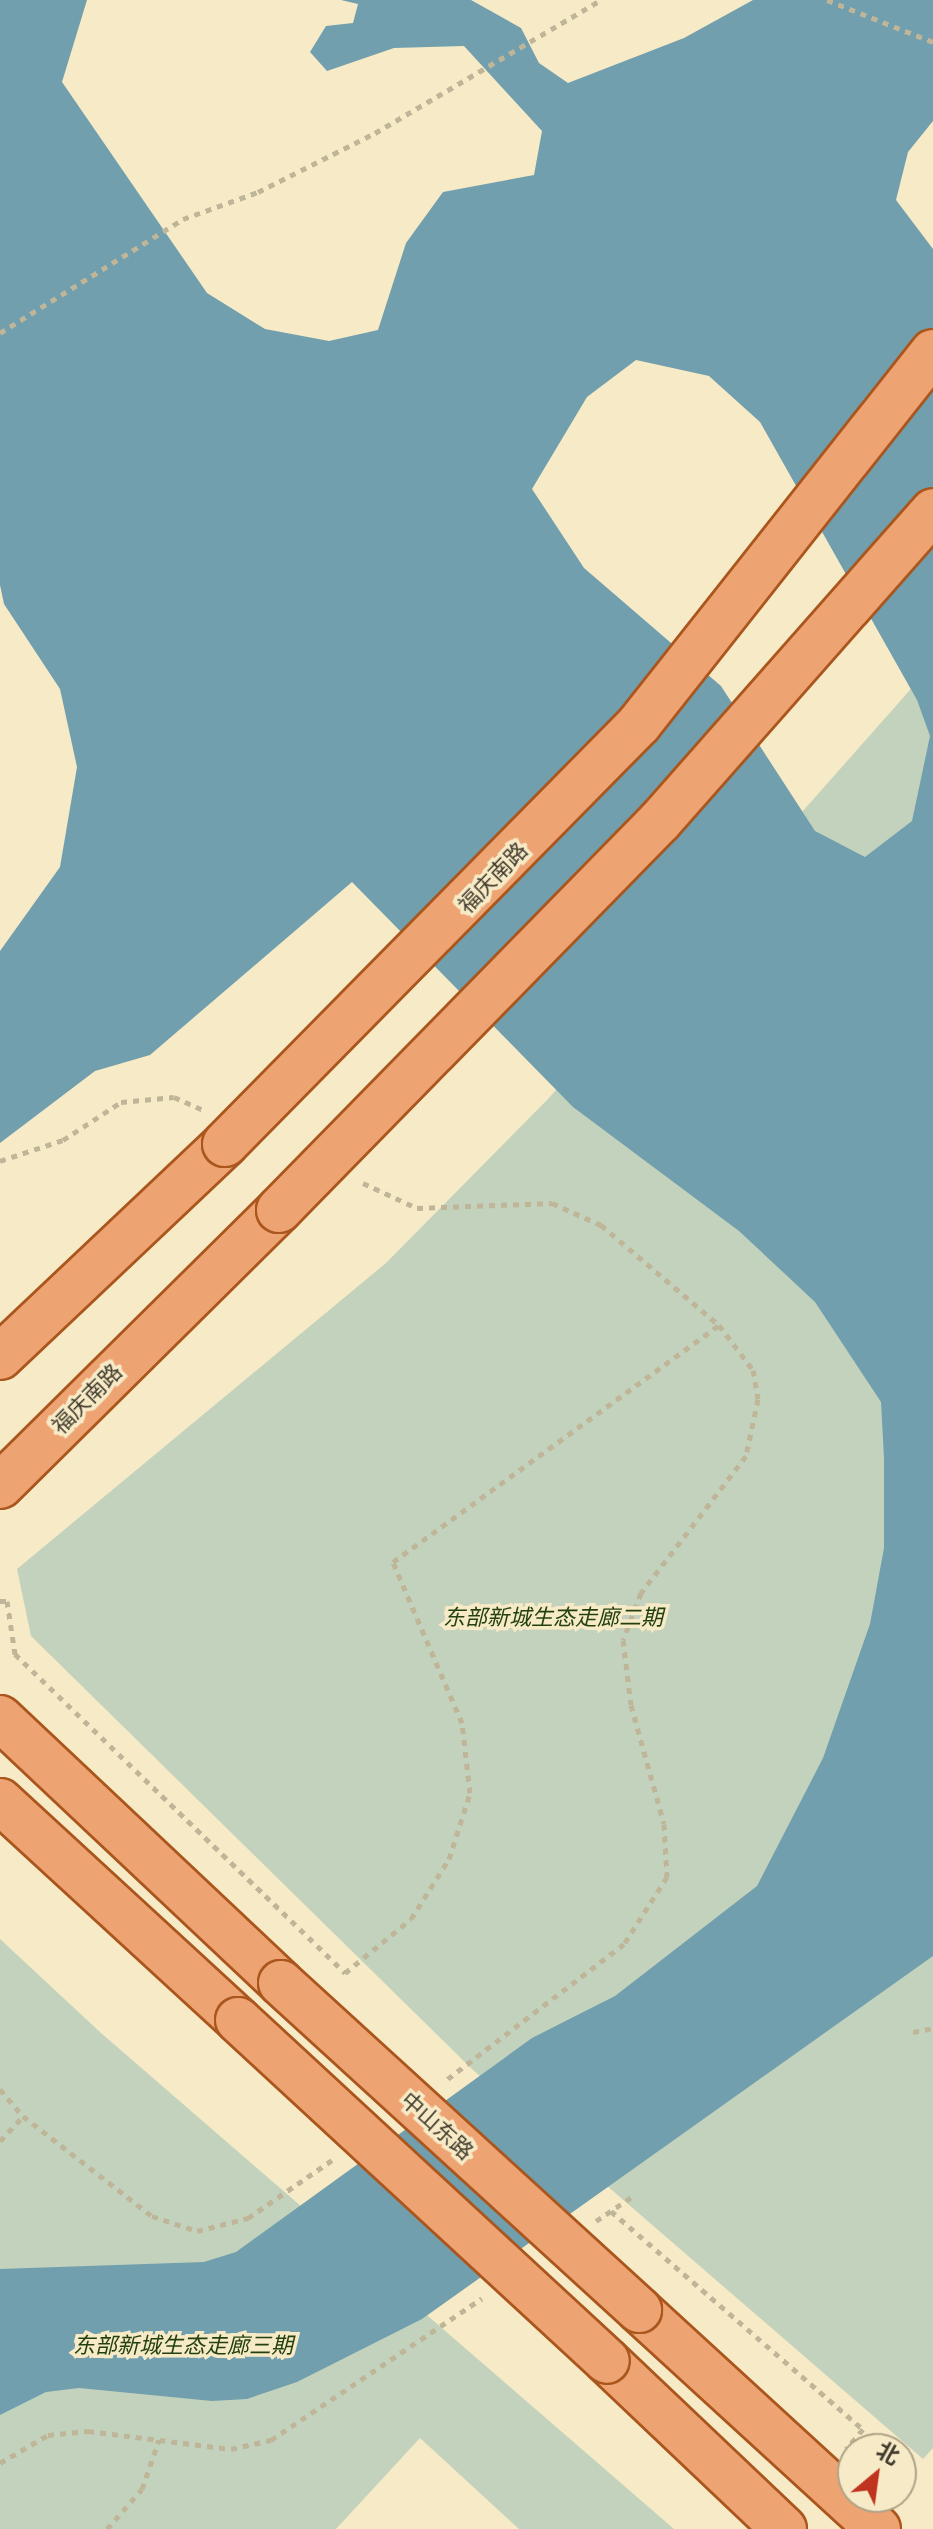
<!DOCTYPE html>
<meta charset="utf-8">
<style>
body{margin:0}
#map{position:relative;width:933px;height:2529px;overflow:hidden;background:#f7eac7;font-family:"Crimson Pro","Noto Sans SC",serif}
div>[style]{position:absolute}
.green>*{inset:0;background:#c3d2bc}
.water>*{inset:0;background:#719fae}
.path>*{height:5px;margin-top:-2.5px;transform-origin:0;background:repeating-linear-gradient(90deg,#bfb598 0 6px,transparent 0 12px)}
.roads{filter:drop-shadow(2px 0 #aa561d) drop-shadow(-2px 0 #aa561d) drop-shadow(0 2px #aa561d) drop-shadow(0 -2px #aa561d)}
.major>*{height:44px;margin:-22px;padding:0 22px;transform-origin:22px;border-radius:22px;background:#eea372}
.bridges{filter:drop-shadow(2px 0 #aa561d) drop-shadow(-2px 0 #aa561d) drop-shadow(0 2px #aa561d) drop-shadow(0 -2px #aa561d)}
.major-bridge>*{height:44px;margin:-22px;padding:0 22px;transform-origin:22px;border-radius:22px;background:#eea372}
span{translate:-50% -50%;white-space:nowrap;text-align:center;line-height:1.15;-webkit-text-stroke:7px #f7eac7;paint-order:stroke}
.street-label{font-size:22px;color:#403b2d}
.park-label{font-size:22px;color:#23410e;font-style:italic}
.north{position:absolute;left:837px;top:2433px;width:80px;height:80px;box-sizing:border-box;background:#f7eac7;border:2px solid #aea489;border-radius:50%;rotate:29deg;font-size:22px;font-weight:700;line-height:32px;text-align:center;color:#403b2d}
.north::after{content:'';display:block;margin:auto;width:28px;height:36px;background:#bf331f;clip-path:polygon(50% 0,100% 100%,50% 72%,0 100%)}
</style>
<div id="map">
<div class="green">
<i style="clip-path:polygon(933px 664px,933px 2448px,923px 2459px,473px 2070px,31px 1636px,17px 1569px,386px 1263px,548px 1099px)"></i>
<i style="clip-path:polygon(0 1939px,101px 2033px,674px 2529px,519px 2529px,420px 2438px,336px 2529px,0 2529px)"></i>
</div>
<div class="water">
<i style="clip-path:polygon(evenodd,0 0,87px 0,62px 82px,207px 293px,265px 329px,329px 341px,378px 330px,406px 243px,443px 192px,534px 175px,542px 131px,464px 46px,394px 48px,327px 71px,310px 52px,326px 26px,353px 23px,358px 4px,341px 0,471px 0,521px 28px,539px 63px,568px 83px,684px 38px,753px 0,933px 0,933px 121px,908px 152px,896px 200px,933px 249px,933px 1956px,422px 2319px,297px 2382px,247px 2399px,212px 2401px,79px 2388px,46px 2392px,0 2415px,0 2269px,204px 2262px,236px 2252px,532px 2038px,615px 1996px,757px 1886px,823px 1758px,870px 1624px,884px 1548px,884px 1458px,881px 1402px,815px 1302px,739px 1231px,573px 1107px,352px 882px,150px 1055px,95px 1071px,0 1143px,0 951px,60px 867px,77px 767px,60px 689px,4px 604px,0 585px,0 0,636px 360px,709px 376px,760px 422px,917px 700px,930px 736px,912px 821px,865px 857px,815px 831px,721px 686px,584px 568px,532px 489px,587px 397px,636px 360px)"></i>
</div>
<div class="path">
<i style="left:827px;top:0;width:114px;rotate:21.6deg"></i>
<i style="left:0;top:333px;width:216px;rotate:-31.9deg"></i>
<i style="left:183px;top:219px;width:80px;rotate:-19.8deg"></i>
<i style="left:258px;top:192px;width:131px;rotate:-26.8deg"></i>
<i style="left:375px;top:133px;width:262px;rotate:-30.5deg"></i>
<i style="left:0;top:1161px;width:66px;rotate:-18.4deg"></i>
<i style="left:63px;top:1140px;width:69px;rotate:-33.2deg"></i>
<i style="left:121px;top:1102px;width:53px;rotate:-5.4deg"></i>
<i style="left:174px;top:1097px;width:34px;rotate:24deg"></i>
<i style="left:363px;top:1183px;width:60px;rotate:24.8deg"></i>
<i style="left:417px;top:1208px;width:135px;rotate:-2.1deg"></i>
<i style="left:552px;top:1203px;width:54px;rotate:24.2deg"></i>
<i style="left:601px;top:1225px;width:155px;rotate:40.3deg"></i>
<i style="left:719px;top:1325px;width:56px;rotate:52.9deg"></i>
<i style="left:753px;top:1370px;width:29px;rotate:80deg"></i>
<i style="left:758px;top:1399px;width:58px;rotate:101.9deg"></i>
<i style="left:746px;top:1456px;width:173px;rotate:127.5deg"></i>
<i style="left:641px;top:1593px;width:50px;rotate:111deg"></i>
<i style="left:623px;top:1640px;width:65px;rotate:83deg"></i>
<i style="left:631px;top:1705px;width:123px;rotate:74.5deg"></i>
<i style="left:664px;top:1824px;width:53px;rotate:86.8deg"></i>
<i style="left:667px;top:1877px;width:80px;rotate:122.7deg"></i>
<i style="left:624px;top:1944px;width:225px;rotate:142.6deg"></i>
<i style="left:0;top:1601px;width:7px"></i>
<i style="left:7px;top:1601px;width:54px;rotate:81.4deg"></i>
<i style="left:15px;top:1654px;width:459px;rotate:44deg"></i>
<i style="left:345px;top:1973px;width:85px;rotate:-39.3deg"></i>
<i style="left:411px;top:1919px;width:71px;rotate:-57.7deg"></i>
<i style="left:449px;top:1859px;width:69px;rotate:-72.3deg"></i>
<i style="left:470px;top:1793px;width:70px;rotate:-96.5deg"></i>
<i style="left:462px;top:1723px;width:175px;rotate:-113.2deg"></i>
<i style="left:393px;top:1562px;width:403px;rotate:-36deg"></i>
<i style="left:913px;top:2032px;width:20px;rotate:-11deg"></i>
<i style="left:0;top:2089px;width:35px;rotate:50deg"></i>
<i style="left:23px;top:2116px;width:163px;rotate:37.8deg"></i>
<i style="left:152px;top:2216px;width:47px;rotate:18.4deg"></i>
<i style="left:197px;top:2231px;width:53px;rotate:-14.3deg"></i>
<i style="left:248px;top:2218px;width:102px;rotate:-34.6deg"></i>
<i style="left:0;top:2141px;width:34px;rotate:-47deg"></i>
<i style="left:611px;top:2211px;width:333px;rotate:40.9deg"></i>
<i style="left:863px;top:2429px;width:26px;rotate:130deg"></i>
<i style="left:596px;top:2221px;width:48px;rotate:-34deg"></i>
<i style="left:0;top:2463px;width:56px;rotate:-30.3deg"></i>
<i style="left:48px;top:2435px;width:40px;rotate:-5.7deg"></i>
<i style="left:88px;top:2431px;width:144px;rotate:7.2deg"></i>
<i style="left:231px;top:2449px;width:41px;rotate:-12.7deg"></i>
<i style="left:271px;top:2440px;width:254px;rotate:-33.9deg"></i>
<i style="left:107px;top:2529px;width:53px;rotate:-48.8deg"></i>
<i style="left:142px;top:2489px;width:52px;rotate:-70.9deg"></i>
</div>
<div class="roads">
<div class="major">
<i style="left:0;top:1357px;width:310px;rotate:-43.4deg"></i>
<i style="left:0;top:1486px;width:392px;rotate:-44.7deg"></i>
<i style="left:0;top:1718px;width:386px;rotate:43.3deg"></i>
<i style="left:0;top:1801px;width:323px;rotate:42.6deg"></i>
<i style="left:639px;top:2310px;width:324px;rotate:42.5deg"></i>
<i style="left:607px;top:2361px;width:244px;rotate:43.5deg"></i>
</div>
</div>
<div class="bridges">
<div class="major-bridge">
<i style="left:225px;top:1144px;width:590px;rotate:-45.41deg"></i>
<i style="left:639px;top:724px;width:474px;rotate:-51.7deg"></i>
<i style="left:279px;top:1210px;width:545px;rotate:-45.6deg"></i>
<i style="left:660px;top:821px;width:413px;rotate:-48.6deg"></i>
<i style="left:281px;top:1983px;width:485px;rotate:42.4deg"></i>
<i style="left:238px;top:2020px;width:502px;rotate:42.74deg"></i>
</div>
</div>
<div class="street-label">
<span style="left:493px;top:878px;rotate:-46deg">福庆南路</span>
<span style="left:87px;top:1399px;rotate:-45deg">福庆南路</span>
<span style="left:437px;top:2126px;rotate:42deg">中山东路</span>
</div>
<div class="park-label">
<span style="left:553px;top:1618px">东部新城生态走廊二期</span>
<span style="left:183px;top:2346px">东部新城生态走廊三期</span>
</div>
<div class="north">北</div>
</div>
